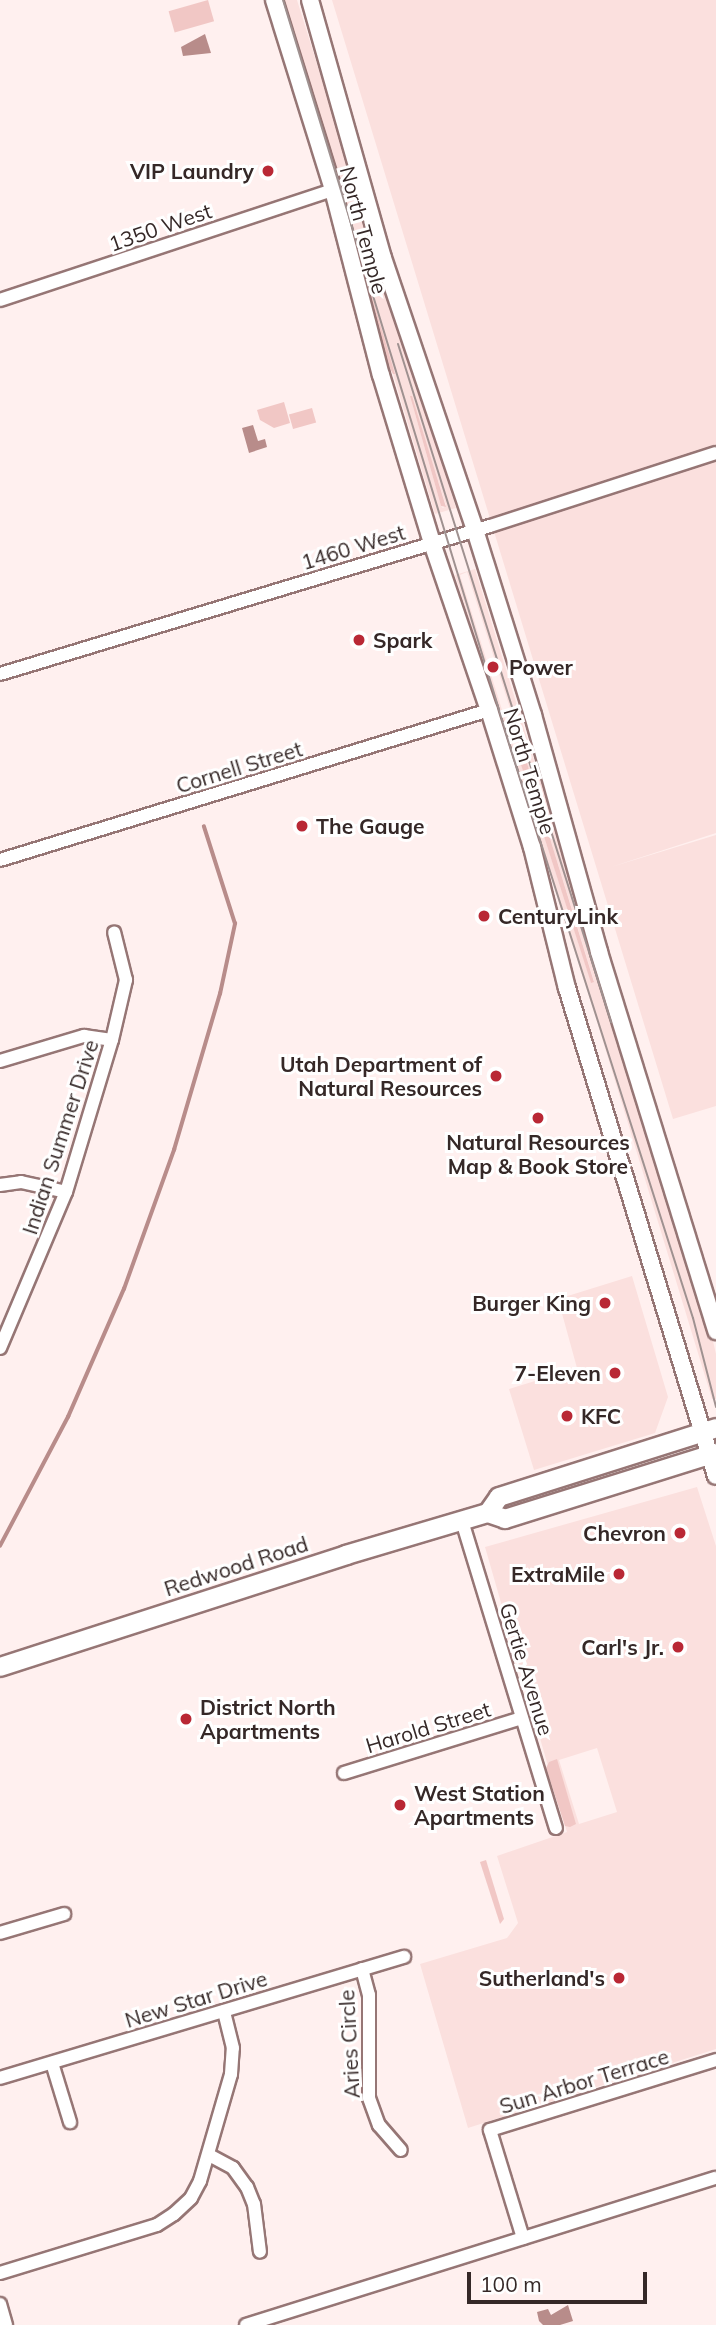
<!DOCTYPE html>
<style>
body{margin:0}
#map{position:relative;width:716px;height:2325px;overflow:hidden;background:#fff0ef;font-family:Mulish,sans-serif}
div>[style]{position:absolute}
.built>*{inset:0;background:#fbe0de}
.green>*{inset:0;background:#f1c7c5;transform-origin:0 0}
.water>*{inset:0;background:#b88c8a}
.stream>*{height:3.5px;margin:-1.75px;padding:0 1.75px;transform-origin:1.75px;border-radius:1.75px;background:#b88c8a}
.roads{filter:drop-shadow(2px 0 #967675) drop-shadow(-2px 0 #967675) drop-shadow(0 2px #967675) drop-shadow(0 -2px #967675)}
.minor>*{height:12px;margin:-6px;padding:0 6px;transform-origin:6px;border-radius:6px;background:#fff}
.secondary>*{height:16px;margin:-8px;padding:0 8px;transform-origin:8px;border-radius:8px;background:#fff}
.primary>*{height:18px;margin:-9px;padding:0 9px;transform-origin:9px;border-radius:9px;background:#fff}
.tram>*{height:2px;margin:-1px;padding:0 1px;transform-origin:1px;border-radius:1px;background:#9f9190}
.dots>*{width:19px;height:19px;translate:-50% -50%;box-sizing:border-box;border:4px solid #fff;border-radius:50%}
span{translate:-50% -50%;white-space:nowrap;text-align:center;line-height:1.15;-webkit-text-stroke:6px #fff;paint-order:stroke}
.poi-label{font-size:21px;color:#352827;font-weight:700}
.right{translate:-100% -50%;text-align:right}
.left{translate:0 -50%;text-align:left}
.street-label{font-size:21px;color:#352827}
.scale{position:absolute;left:467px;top:2272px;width:180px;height:32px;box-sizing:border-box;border:4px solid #352827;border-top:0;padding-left:9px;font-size:21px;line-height:24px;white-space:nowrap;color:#352827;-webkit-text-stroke:5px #fff;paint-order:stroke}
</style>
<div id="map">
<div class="built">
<i style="clip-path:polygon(evenodd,281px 0,297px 0,456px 508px,435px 514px,281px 0,410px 396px,446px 505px,443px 508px,441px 506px,410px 396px)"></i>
<i style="clip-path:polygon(332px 0,716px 0,716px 833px,611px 867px,716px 835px,716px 1106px,673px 1119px)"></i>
<i style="clip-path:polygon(evenodd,475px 569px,713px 1341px,716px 1354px,716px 1399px,712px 1399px,598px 1025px,455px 575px,475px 569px,467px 572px,525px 756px,517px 758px,460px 575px,467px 572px,475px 569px,527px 763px,594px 981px,591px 982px,521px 765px,527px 763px)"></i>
<i style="clip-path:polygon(632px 1276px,668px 1397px,655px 1433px,534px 1470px,509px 1389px,577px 1368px,558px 1299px)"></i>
<i style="clip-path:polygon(evenodd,697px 1487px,716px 1546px,716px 2049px,468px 2128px,420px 1964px,507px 1938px,518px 1923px,497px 1856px,567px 1832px,485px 1547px,697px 1487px,597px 1748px,617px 1812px,579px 1824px,559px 1760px,597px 1748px)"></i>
</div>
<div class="green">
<i style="left:208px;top:0;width:22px;height:41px;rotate:74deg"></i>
<i style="clip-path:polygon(349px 219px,395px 374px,393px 374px,381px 352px)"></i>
<i style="clip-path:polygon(410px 396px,412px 396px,446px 507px,441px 506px)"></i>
<i style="clip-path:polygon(284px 402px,290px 423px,274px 428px,260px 420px,257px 410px)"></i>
<i style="left:312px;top:408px;width:15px;height:24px;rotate:74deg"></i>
<i style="clip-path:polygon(527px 763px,594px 982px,591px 983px,521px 765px)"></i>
<i style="clip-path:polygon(557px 1759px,576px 1824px,570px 1827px,565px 1826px,546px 1768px,549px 1762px)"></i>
<i style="clip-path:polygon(486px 1860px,504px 1919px,500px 1924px,480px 1862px)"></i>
</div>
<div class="water">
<i style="clip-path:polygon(205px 34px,211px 53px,183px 56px,181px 47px)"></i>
<i style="clip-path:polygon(253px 425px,258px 441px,265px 439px,267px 447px,249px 453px,242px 428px)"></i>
<i style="clip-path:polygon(568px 2305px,573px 2321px,560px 2325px,543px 2325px,539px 2321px,537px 2312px,548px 2309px,551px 2315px)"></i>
</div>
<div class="stream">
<i style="left:0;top:1546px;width:146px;rotate:-62.2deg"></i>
<i style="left:68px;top:1417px;width:140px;rotate:-66.4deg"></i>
<i style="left:124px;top:1289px;width:148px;rotate:-70.2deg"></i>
<i style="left:174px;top:1150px;width:163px;rotate:-73.6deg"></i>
<i style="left:220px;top:994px;width:72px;rotate:-77.9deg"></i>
<i style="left:235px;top:924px;width:102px;rotate:-107.7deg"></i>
</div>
<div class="roads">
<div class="minor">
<i style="left:0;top:300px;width:351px;rotate:-18.3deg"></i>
<i style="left:0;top:674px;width:512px;rotate:-16.81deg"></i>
<i style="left:490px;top:526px;width:237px;rotate:-17.9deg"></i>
<i style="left:0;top:860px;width:511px;rotate:-17.05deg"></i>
<i style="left:0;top:1061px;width:88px;rotate:-16.6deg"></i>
<i style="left:84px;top:1036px;width:28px;rotate:8deg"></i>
<i style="left:0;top:1185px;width:21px;rotate:-8deg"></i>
<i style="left:21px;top:1182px;width:46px;rotate:12.5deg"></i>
<i style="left:0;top:1348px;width:169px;rotate:-67.1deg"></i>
<i style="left:66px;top:1192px;width:159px;rotate:-73.2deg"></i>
<i style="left:112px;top:1040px;width:62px;rotate:-76.9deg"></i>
<i style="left:126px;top:980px;width:49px;rotate:-104deg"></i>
<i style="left:462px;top:1521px;width:321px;rotate:73deg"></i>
<i style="left:344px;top:1773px;width:186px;rotate:-17.2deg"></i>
<i style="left:0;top:1933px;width:67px;rotate:-16.5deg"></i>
<i style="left:362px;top:1969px;width:27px;rotate:75deg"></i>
<i style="left:369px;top:1995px;width:103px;rotate:90deg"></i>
<i style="left:369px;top:2098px;width:29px;rotate:70deg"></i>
<i style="left:379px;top:2125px;width:33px;rotate:49deg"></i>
<i style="left:52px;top:2063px;width:62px;rotate:73deg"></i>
<i style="left:0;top:2078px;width:422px;rotate:-16.7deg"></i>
<i style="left:209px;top:2155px;width:27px;rotate:28deg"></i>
<i style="left:233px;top:2168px;width:24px;rotate:54deg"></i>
<i style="left:247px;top:2187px;width:18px;rotate:68deg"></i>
<i style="left:254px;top:2204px;width:48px;rotate:82.9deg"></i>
<i style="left:523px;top:2238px;width:113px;rotate:-107deg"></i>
<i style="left:490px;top:2130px;width:237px;rotate:-17.2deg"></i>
<i style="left:0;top:2273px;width:164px;rotate:-17deg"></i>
<i style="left:157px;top:2225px;width:20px;rotate:-33deg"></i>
<i style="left:174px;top:2214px;width:23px;rotate:-43deg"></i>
<i style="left:191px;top:2198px;width:19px;rotate:-62deg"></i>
<i style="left:200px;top:2181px;width:111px;rotate:-73.8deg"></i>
<i style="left:231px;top:2074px;width:26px;rotate:-86deg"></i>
<i style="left:233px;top:2048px;width:38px;rotate:-104deg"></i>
<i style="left:0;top:2304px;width:22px;rotate:74deg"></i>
<i style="left:246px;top:2325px;width:492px;rotate:-17.4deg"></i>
</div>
<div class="secondary">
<i style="left:274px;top:0;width:199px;rotate:72.7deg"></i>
<i style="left:333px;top:190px;width:191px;rotate:75.5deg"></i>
<i style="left:381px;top:375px;width:176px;rotate:73.1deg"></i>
<i style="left:432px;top:543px;width:176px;rotate:71.2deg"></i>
<i style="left:489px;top:710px;width:144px;rotate:72.6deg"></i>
<i style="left:532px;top:847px;width:145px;rotate:76.1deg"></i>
<i style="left:567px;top:988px;width:510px;rotate:73.02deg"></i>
<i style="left:310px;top:0;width:268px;rotate:74.2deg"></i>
<i style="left:383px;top:258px;width:287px;rotate:71.3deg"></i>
<i style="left:475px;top:530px;width:194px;rotate:72.6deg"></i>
<i style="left:533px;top:715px;width:246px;rotate:74.4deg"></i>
<i style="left:599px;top:952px;width:397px;rotate:72.8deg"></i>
</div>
<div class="primary">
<i style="left:488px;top:1513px;width:19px;rotate:-55deg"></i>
<i style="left:499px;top:1497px;width:228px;rotate:-17.6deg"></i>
<i style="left:0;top:1667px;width:364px;rotate:-17.9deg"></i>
<i style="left:346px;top:1555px;width:148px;rotate:-16.5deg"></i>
<i style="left:488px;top:1513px;width:18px;rotate:19deg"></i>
<i style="left:505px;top:1519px;width:221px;rotate:-17.4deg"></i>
</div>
</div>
<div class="tram">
<i style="left:283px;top:0;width:797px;rotate:73.07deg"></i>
<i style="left:515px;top:762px;width:584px;rotate:72.25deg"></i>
<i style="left:693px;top:1318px;width:92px;rotate:75.5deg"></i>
<i style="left:398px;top:344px;width:711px;rotate:72.56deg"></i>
</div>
<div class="dots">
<i style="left:268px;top:171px;background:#b92835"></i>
<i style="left:359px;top:640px;background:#b92835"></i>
<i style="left:493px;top:667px;background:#b92835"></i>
<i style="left:302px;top:826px;background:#b92835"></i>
<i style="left:484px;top:916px;background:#b92835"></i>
<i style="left:496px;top:1076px;background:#b92835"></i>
<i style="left:538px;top:1118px;background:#b92835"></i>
<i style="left:605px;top:1303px;background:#b92835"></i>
<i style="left:615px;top:1373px;background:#b92835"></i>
<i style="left:567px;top:1416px;background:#b92835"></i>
<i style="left:680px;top:1533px;background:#b92835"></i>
<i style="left:619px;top:1574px;background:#b92835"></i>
<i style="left:678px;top:1647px;background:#b92835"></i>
<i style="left:186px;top:1719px;background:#b92835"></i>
<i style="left:400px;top:1805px;background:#b92835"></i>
<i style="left:619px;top:1978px;background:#b92835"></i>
</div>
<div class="poi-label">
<span class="right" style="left:254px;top:171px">VIP Laundry</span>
<span class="left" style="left:373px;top:640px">Spark</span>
<span class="left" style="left:509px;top:667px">Power</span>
<span class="left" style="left:316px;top:826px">The Gauge</span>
<span class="left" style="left:498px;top:916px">CenturyLink</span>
<span class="right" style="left:482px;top:1076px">Utah Department of<br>Natural Resources</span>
<span style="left:538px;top:1154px">Natural Resources<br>Map &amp; Book Store</span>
<span class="right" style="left:591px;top:1303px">Burger King</span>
<span class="right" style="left:601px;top:1373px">7-Eleven</span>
<span class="left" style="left:581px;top:1416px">KFC</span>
<span class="right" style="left:666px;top:1533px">Chevron</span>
<span class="right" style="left:605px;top:1574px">ExtraMile</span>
<span class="right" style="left:664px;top:1647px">Carl's Jr.</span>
<span class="left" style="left:200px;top:1719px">District North<br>Apartments</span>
<span class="left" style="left:414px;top:1805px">West Station<br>Apartments</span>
<span class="right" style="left:605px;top:1978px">Sutherland's</span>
</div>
<div class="street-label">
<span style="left:160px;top:227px;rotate:-19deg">1350 West</span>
<span style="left:364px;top:230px;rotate:75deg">North Temple</span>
<span style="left:353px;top:547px;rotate:-17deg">1460 West</span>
<span style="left:239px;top:767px;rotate:-17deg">Cornell Street</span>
<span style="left:530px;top:771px;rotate:73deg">North Temple</span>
<span style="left:60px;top:1137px;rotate:-72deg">Indian Summer Drive</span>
<span style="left:236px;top:1566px;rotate:-18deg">Redwood Road</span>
<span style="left:527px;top:1669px;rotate:73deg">Gertie Avenue</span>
<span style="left:428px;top:1727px;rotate:-17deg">Harold Street</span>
<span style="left:196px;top:1999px;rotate:-17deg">New Star Drive</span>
<span style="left:349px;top:2044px;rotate:-93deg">Aries Circle</span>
<span style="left:584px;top:2081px;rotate:-17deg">Sun Arbor Terrace</span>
</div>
<div class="scale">100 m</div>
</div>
